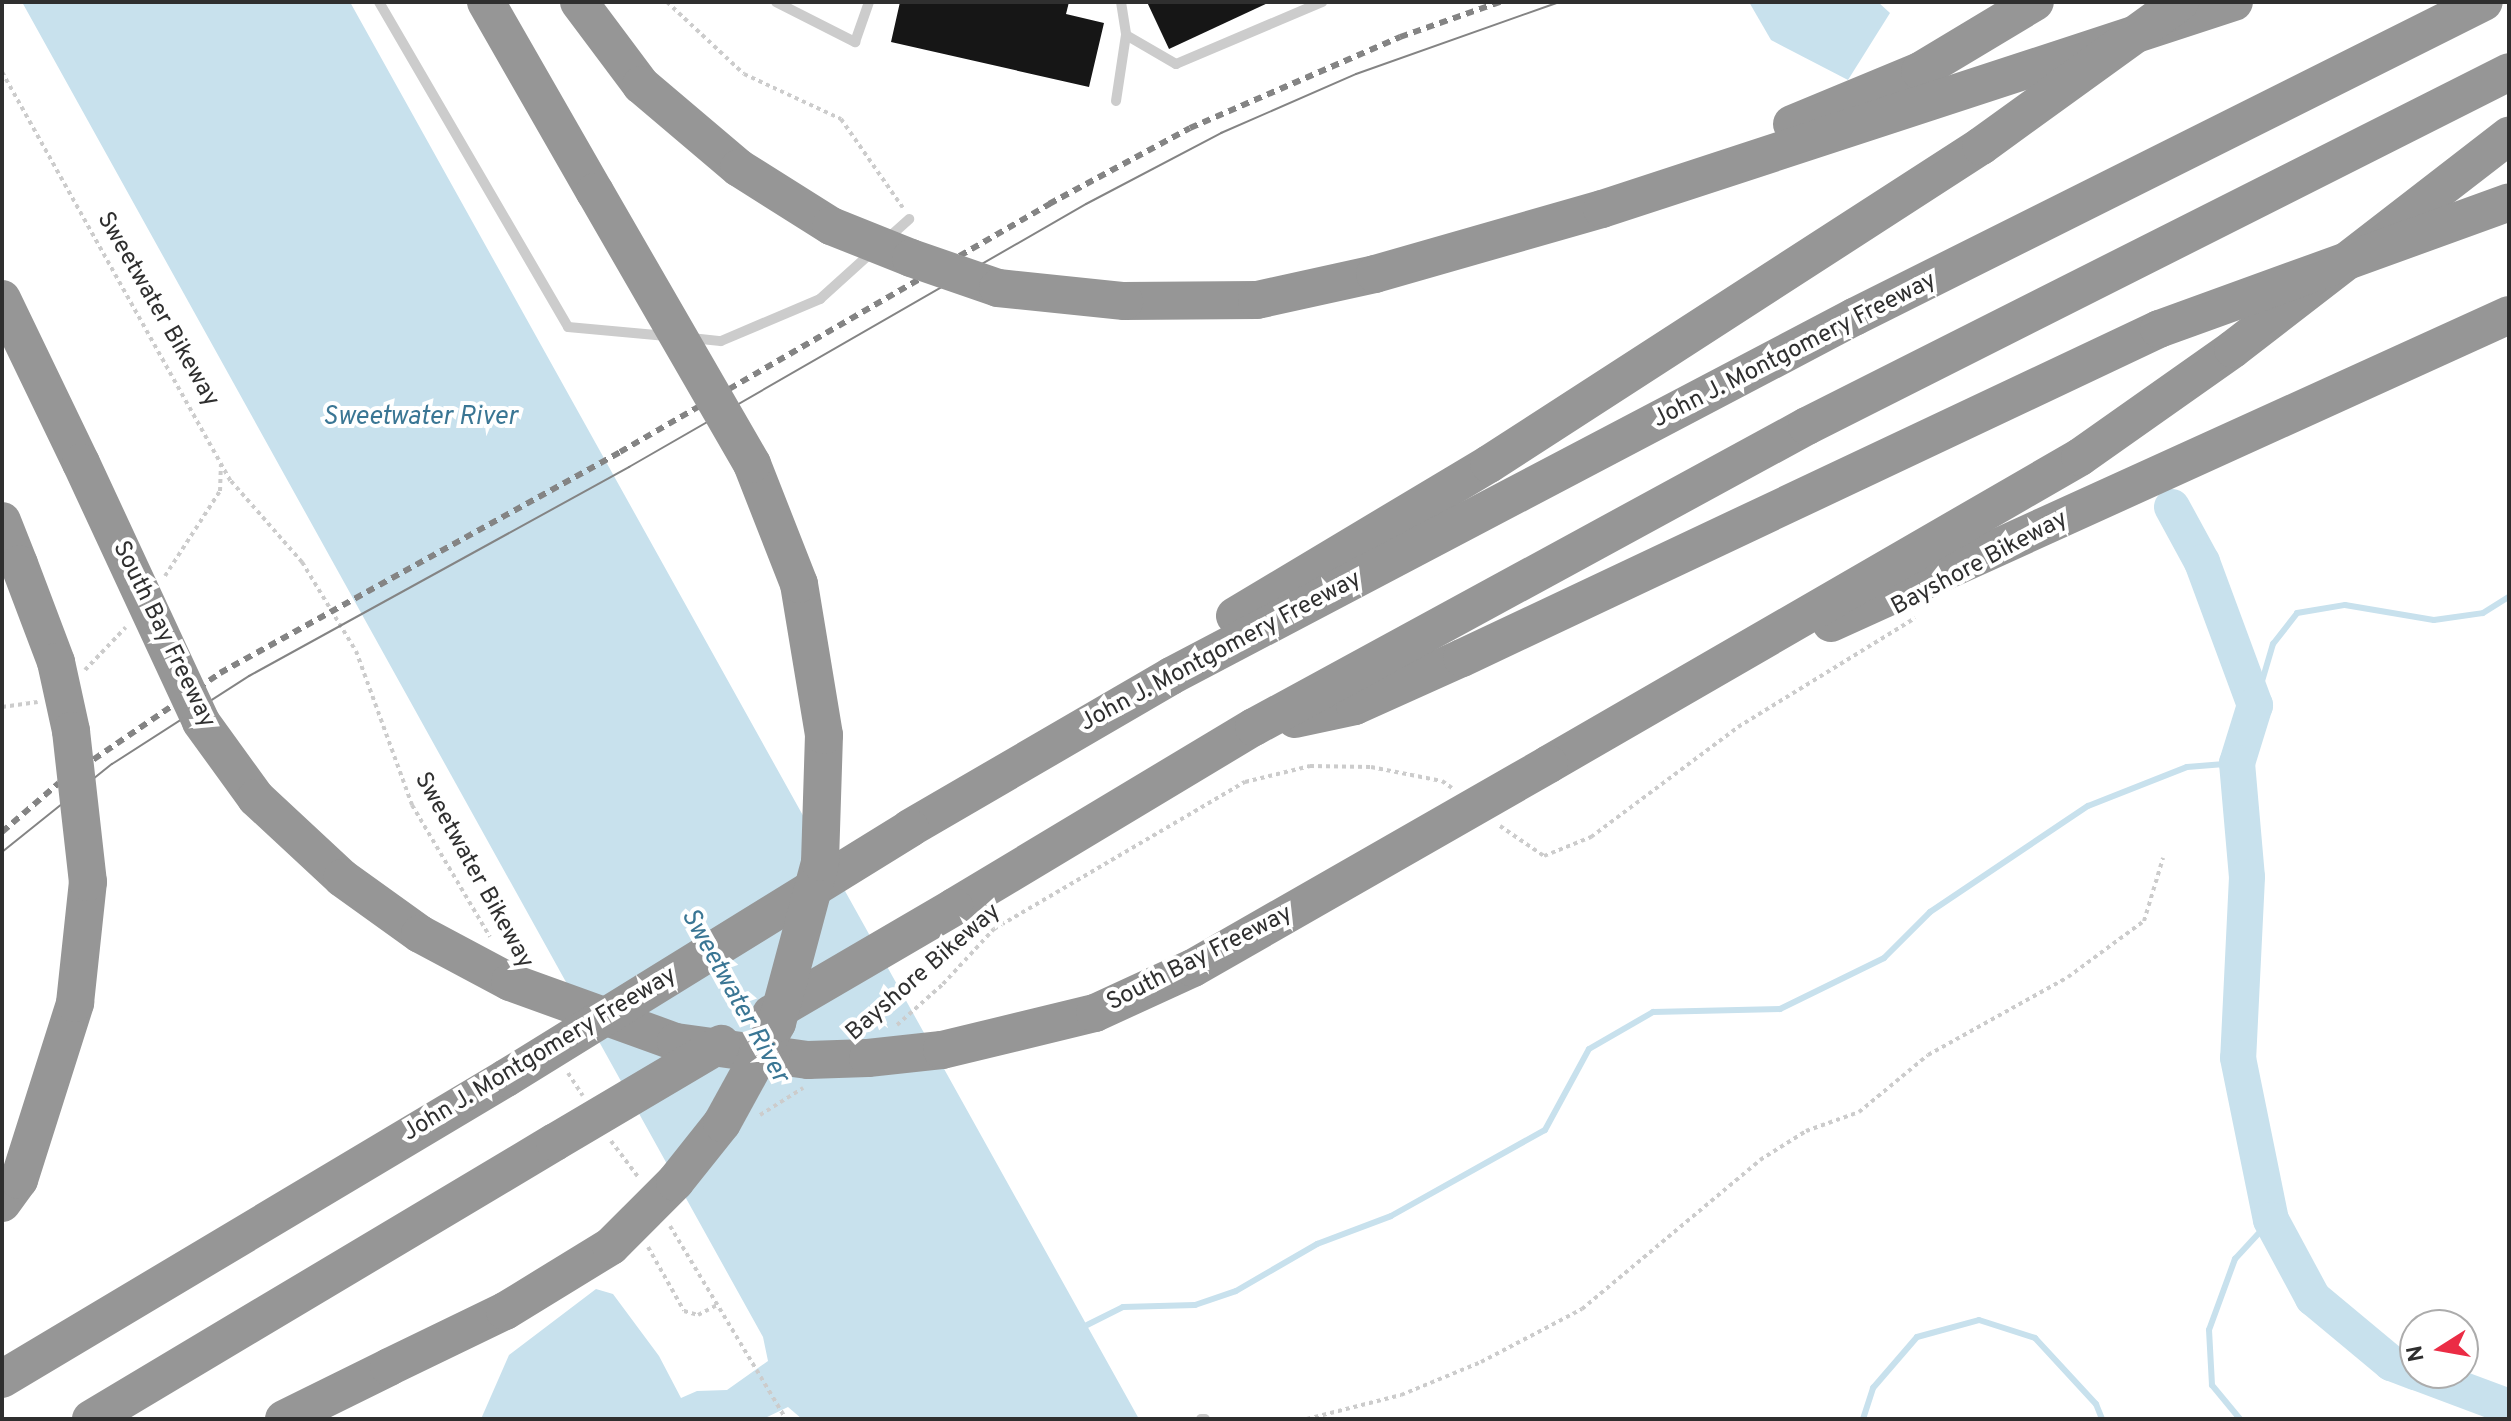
<!DOCTYPE html>
<style>
body{margin:0}
#map{position:relative;width:2511px;height:1421px;overflow:hidden;background:#fff;font-family:Overpass,sans-serif}
div>[style]{position:absolute}
.water>*{inset:0;background:#c8e1ed}
.stream>*{height:6px;margin:-3px;padding:0 3px;transform-origin:3px;border-radius:3px;background:#c8e1ed}
.river>*{height:36px;margin:-18px;padding:0 18px;transform-origin:18px;border-radius:18px;background:#c8e1ed}
.building>*{inset:0;background:#161616}
.path>*{height:4px;margin-top:-2px;transform-origin:0;background:repeating-linear-gradient(90deg,#ccc 0 4px,transparent 0 8px)}
.service>*{height:10px;margin:-5px;padding:0 5px;transform-origin:5px;border-radius:5px;background:#ccc}
.motorway>*{height:38px;margin:-19px;padding:0 19px;transform-origin:19px;border-radius:19px;background:#969696}
.tram>*{height:2px;margin:-1px;padding:0 1px;transform-origin:1px;border-radius:1px;background:#848484}
.rail>*{height:6px;margin-top:-3px;transform-origin:0;background:repeating-linear-gradient(90deg,#848484 0 8px,transparent 0 14px)}
.path-bridge>*{height:4px;margin-top:-2px;transform-origin:0;background:repeating-linear-gradient(90deg,#ccc 0 4px,transparent 0 8px)}
.motorway-bridge>*{height:38px;margin:-19px;padding:0 19px;transform-origin:19px;border-radius:19px;background:#969696}
span{translate:-50% -50%;white-space:nowrap;text-align:center;line-height:1.15;-webkit-text-stroke:8px #fff;paint-order:stroke}
.street-label{font-size:24px;color:#2f2f2f}
.water-label{font-size:26px;color:#3a7694;font-style:italic}
.frame{position:absolute;inset:0;border:4px solid #2f2f2f;pointer-events:none}
.north{position:absolute;left:2399px;top:1309px;width:80px;height:80px;box-sizing:border-box;background:#fff;border:2px solid #acacac;border-radius:50%;rotate:259deg;font-size:22px;font-weight:700;line-height:32px;text-align:center;color:#2f2f2f}
.north::after{content:'';display:block;margin:auto;width:28px;height:36px;background:#eb2c45;clip-path:polygon(50% 0,100% 100%,50% 72%,0 100%)}
</style>
<div id="map">
<div class="water">
<i style="clip-path:polygon(22px 2px,350px 2px,1139px 1419px,802px 1419px,788px 1407px,763px 1419px,481px 1419px,509px 1355px,596px 1289px,613px 1294px,659px 1356px,681px 1398px,697px 1391px,727px 1390px,768px 1361px,763px 1337px)"></i>
<i style="clip-path:polygon(1749px 2px,1878px 2px,1890px 13px,1848px 80px,1771px 40px)"></i>
</div>
<div class="stream">
<i style="left:2255px;top:705px;width:64px;rotate:-73.6deg"></i>
<i style="left:2273px;top:644px;width:39px;rotate:-52deg"></i>
<i style="left:2297px;top:613px;width:49px;rotate:-9.5deg"></i>
<i style="left:2345px;top:605px;width:90px;rotate:9.6deg"></i>
<i style="left:2434px;top:620px;width:49px;rotate:-8.1deg"></i>
<i style="left:2483px;top:613px;width:31px;rotate:-32deg"></i>
<i style="left:1087px;top:1325px;width:40px;rotate:-26.6deg"></i>
<i style="left:1123px;top:1307px;width:72px;rotate:-1.6deg"></i>
<i style="left:1195px;top:1305px;width:43px;rotate:-18.9deg"></i>
<i style="left:1236px;top:1291px;width:94px;rotate:-30.1deg"></i>
<i style="left:1317px;top:1244px;width:79px;rotate:-20.7deg"></i>
<i style="left:1391px;top:1216px;width:176px;rotate:-29.2deg"></i>
<i style="left:1545px;top:1130px;width:92px;rotate:-61.5deg"></i>
<i style="left:1589px;top:1049px;width:74px;rotate:-30deg"></i>
<i style="left:1653px;top:1012px;width:127px;rotate:-1.4deg"></i>
<i style="left:1780px;top:1009px;width:116px;rotate:-26.1deg"></i>
<i style="left:1884px;top:958px;width:65px;rotate:-45deg"></i>
<i style="left:1930px;top:912px;width:190px;rotate:-33.9deg"></i>
<i style="left:2088px;top:806px;width:106px;rotate:-21.5deg"></i>
<i style="left:2187px;top:767px;width:50px;rotate:-4.6deg"></i>
<i style="left:1863px;top:1419px;width:33px;rotate:-72deg"></i>
<i style="left:1873px;top:1388px;width:67px;rotate:-49.2deg"></i>
<i style="left:1917px;top:1337px;width:64px;rotate:-15.3deg"></i>
<i style="left:1979px;top:1320px;width:59px;rotate:17.8deg"></i>
<i style="left:2035px;top:1338px;width:90px;rotate:47.3deg"></i>
<i style="left:2096px;top:1404px;width:16px;rotate:68deg"></i>
<i style="left:2240px;top:1419px;width:44px;rotate:-129.5deg"></i>
<i style="left:2212px;top:1385px;width:55px;rotate:-93.1deg"></i>
<i style="left:2209px;top:1330px;width:76px;rotate:-69.9deg"></i>
<i style="left:2235px;top:1259px;width:53px;rotate:-47.3deg"></i>
</div>
<div class="river">
<i style="left:2172px;top:507px;width:63px;rotate:61.4deg"></i>
<i style="left:2202px;top:562px;width:153px;rotate:69.7deg"></i>
<i style="left:2255px;top:705px;width:61px;rotate:107.2deg"></i>
<i style="left:2237px;top:763px;width:114px;rotate:85deg"></i>
<i style="left:2247px;top:877px;width:181px;rotate:92.8deg"></i>
<i style="left:2238px;top:1058px;width:165px;rotate:78.5deg"></i>
<i style="left:2271px;top:1220px;width:89px;rotate:61.7deg"></i>
<i style="left:2313px;top:1298px;width:102px;rotate:39.8deg"></i>
<i style="left:2391px;top:1363px;width:26px;rotate:21deg"></i>
<i style="left:2418px;top:1373px;width:97px;rotate:20.5deg"></i>
</div>
<div class="building">
<i style="clip-path:polygon(900px 2px,1069px 2px,1066px 14px,1104px 23px,1089px 87px,891px 42px)"></i>
<i style="clip-path:polygon(1147px 2px,1270px 2px,1169px 49px)"></i>
</div>
<div class="path">
<i style="left:667px;top:2px;width:105px;rotate:43.1deg"></i>
<i style="left:744px;top:74px;width:107px;rotate:24.9deg"></i>
<i style="left:841px;top:119px;width:108px;rotate:55.1deg"></i>
<i style="left:2px;top:72px;width:469px;rotate:60.8deg"></i>
<i style="left:231px;top:481px;width:108px;rotate:48.8deg"></i>
<i style="left:302px;top:562px;width:104px;rotate:58.8deg"></i>
<i style="left:356px;top:651px;width:164px;rotate:70deg"></i>
<i style="left:412px;top:805px;width:153px;rotate:59.4deg"></i>
<i style="left:165px;top:576px;width:101px;rotate:-57.1deg"></i>
<i style="left:220px;top:491px;width:26px;rotate:-88deg"></i>
<i style="left:85px;top:670px;width:59px;rotate:-46.4deg"></i>
<i style="left:2px;top:707px;width:36px;rotate:-8deg"></i>
<i style="left:1500px;top:826px;width:53px;rotate:34.3deg"></i>
<i style="left:1544px;top:856px;width:51px;rotate:-22deg"></i>
<i style="left:1591px;top:837px;width:184px;rotate:-36.8deg"></i>
<i style="left:1738px;top:727px;width:208px;rotate:-31.6deg"></i>
<i style="left:943px;top:984px;width:75px;rotate:-47.2deg"></i>
<i style="left:994px;top:929px;width:291px;rotate:-30.4deg"></i>
<i style="left:1245px;top:782px;width:67px;rotate:-13.8deg"></i>
<i style="left:1310px;top:766px;width:61px;rotate:0.9deg"></i>
<i style="left:1371px;top:767px;width:72px;rotate:11.2deg"></i>
<i style="left:1442px;top:781px;width:12px;rotate:35deg"></i>
<i style="left:568px;top:1073px;width:27px;rotate:57deg"></i>
<i style="left:611px;top:1141px;width:46px;rotate:52.9deg"></i>
<i style="left:670px;top:1226px;width:225px;rotate:59deg"></i>
<i style="left:648px;top:1247px;width:73px;rotate:60.6deg"></i>
<i style="left:684px;top:1311px;width:15px;rotate:16deg"></i>
<i style="left:698px;top:1315px;width:21px;rotate:-28deg"></i>
<i style="left:1307px;top:1419px;width:97px;rotate:-14.3deg"></i>
<i style="left:1401px;top:1395px;width:87px;rotate:-22.4deg"></i>
<i style="left:1481px;top:1362px;width:114px;rotate:-27.7deg"></i>
<i style="left:1582px;top:1309px;width:232px;rotate:-39.9deg"></i>
<i style="left:1760px;top:1160px;width:54px;rotate:-32.2deg"></i>
<i style="left:1806px;top:1131px;width:56px;rotate:-19.7deg"></i>
<i style="left:1859px;top:1112px;width:89px;rotate:-39.6deg"></i>
<i style="left:1928px;top:1055px;width:160px;rotate:-29.1deg"></i>
<i style="left:2068px;top:977px;width:94px;rotate:-36.4deg"></i>
<i style="left:2144px;top:921px;width:66px;rotate:-73.2deg"></i>
</div>
<div class="service">
<i style="left:379px;top:2px;width:376px;rotate:59.8deg"></i>
<i style="left:568px;top:327px;width:99px;rotate:5.2deg"></i>
<i style="left:776px;top:2px;width:89px;rotate:26.9deg"></i>
<i style="left:855px;top:42px;width:42px;rotate:-70.7deg"></i>
<i style="left:1121px;top:2px;width:33px;rotate:81deg"></i>
<i style="left:1126px;top:35px;width:58px;rotate:30.1deg"></i>
<i style="left:1176px;top:64px;width:159px;rotate:-23deg"></i>
<i style="left:1116px;top:101px;width:67px;rotate:-81.4deg"></i>
<i style="left:887px;top:239px;width:30px;rotate:-42deg"></i>
<i style="left:691px;top:338px;width:30px;rotate:6deg"></i>
<i style="left:721px;top:341px;width:108px;rotate:-23deg"></i>
<i style="left:820px;top:299px;width:70px;rotate:-42.1deg"></i>
<i style="left:1201px;top:1419px;width:4px"></i>
</div>
<div class="motorway">
<i style="left:486px;top:2px;width:219px;rotate:60.2deg"></i>
<i style="left:579px;top:2px;width:104px;rotate:53.2deg"></i>
<i style="left:641px;top:85px;width:128px;rotate:40.3deg"></i>
<i style="left:1792px;top:124px;width:139px;rotate:-22.5deg"></i>
<i style="left:1920px;top:71px;width:134px;rotate:-31deg"></i>
<i style="left:2px;top:299px;width:182px;rotate:64.3deg"></i>
<i style="left:1124px;top:301px;width:133px;rotate:-0.4deg"></i>
<i style="left:1257px;top:300px;width:121px;rotate:-12.4deg"></i>
<i style="left:1375px;top:274px;width:236px;rotate:-16deg"></i>
<i style="left:1602px;top:209px;width:665px;rotate:-18.14deg"></i>
<i style="left:2px;top:521px;width:46px;rotate:68.4deg"></i>
<i style="left:1235px;top:616px;width:296px;rotate:-30.9deg"></i>
<i style="left:1489px;top:464px;width:586px;rotate:-32.88deg"></i>
<i style="left:1831px;top:623px;width:745px;rotate:-24.43deg"></i>
<i style="left:1295px;top:719px;width:61px;rotate:-12.2deg"></i>
<i style="left:1355px;top:706px;width:117px;rotate:-24.2deg"></i>
<i style="left:1462px;top:658px;width:771px;rotate:-25.27deg"></i>
<i style="left:1549px;top:764px;width:613px;rotate:-30.03deg"></i>
<i style="left:2080px;top:457px;width:187px;rotate:-35.2deg"></i>
<i style="left:2233px;top:349px;width:349px;rotate:-37.7deg"></i>
<i style="left:910px;top:828px;width:302px;rotate:-30.2deg"></i>
<i style="left:1171px;top:676px;width:772px;rotate:-27.73deg"></i>
<i style="left:1854px;top:317px;width:704px;rotate:-26.57deg"></i>
<i style="left:954px;top:907px;width:350px;rotate:-31deg"></i>
<i style="left:1254px;top:727px;width:630px;rotate:-28.56deg"></i>
<i style="left:1807px;top:426px;width:786px;rotate:-26.76deg"></i>
<i style="left:2px;top:1203px;width:29px;rotate:-54deg"></i>
<i style="left:19px;top:1180px;width:186px;rotate:-72.4deg"></i>
<i style="left:75px;top:1003px;width:122px;rotate:-83.9deg"></i>
<i style="left:2px;top:1379px;width:587px;rotate:-30.85deg"></i>
<i style="left:91px;top:1419px;width:540px;rotate:-30.84deg"></i>
<i style="left:284px;top:1419px;width:117px;rotate:-26.3deg"></i>
</div>
<div class="tram">
<i style="left:2px;top:852px;width:141px;rotate:-38.7deg"></i>
<i style="left:112px;top:764px;width:163px;rotate:-32.7deg"></i>
<i style="left:249px;top:676px;width:434px;rotate:-28.8deg"></i>
<i style="left:629px;top:467px;width:527px;rotate:-29.92deg"></i>
<i style="left:1086px;top:204px;width:153px;rotate:-27.7deg"></i>
<i style="left:1221px;top:133px;width:147px;rotate:-23.6deg"></i>
<i style="left:1356px;top:74px;width:215px;rotate:-19.5deg"></i>
</div>
<div class="rail">
<i style="left:2px;top:832px;width:75px;rotate:-40.7deg"></i>
<i style="left:59px;top:783px;width:195px;rotate:-34.3deg"></i>
<i style="left:220px;top:673px;width:457px;rotate:-28.9deg"></i>
<i style="left:620px;top:452px;width:496px;rotate:-30deg"></i>
<i style="left:1049px;top:204px;width:160px;rotate:-28.3deg"></i>
<i style="left:1190px;top:128px;width:229px;rotate:-23.4deg"></i>
<i style="left:1400px;top:37px;width:106px;rotate:-19.3deg"></i>
</div>
<div class="path-bridge">
<i style="left:897px;top:1025px;width:62px;rotate:-41.7deg"></i>
<i style="left:760px;top:1115px;width:51px;rotate:-32.1deg"></i>
</div>
<div class="motorway-bridge">
<i style="left:1981px;top:146px;width:246px;rotate:-35.9deg"></i>
<i style="left:739px;top:168px;width:109px;rotate:32.2deg"></i>
<i style="left:831px;top:226px;width:86px;rotate:21.8deg"></i>
<i style="left:911px;top:258px;width:92px;rotate:19deg"></i>
<i style="left:998px;top:288px;width:127px;rotate:5.9deg"></i>
<i style="left:2159px;top:329px;width:372px;rotate:-19.9deg"></i>
<i style="left:81px;top:463px;width:285px;rotate:65.1deg"></i>
<i style="left:201px;top:722px;width:94px;rotate:54.1deg"></i>
<i style="left:256px;top:798px;width:117px;rotate:42.9deg"></i>
<i style="left:342px;top:878px;width:96px;rotate:35.7deg"></i>
<i style="left:420px;top:934px;width:102px;rotate:28.1deg"></i>
<i style="left:510px;top:982px;width:177px;rotate:19.9deg"></i>
<i style="left:676px;top:1042px;width:133px;rotate:7.8deg"></i>
<i style="left:808px;top:1060px;width:60px;rotate:-1.9deg"></i>
<i style="left:868px;top:1058px;width:74px;rotate:-6.2deg"></i>
<i style="left:942px;top:1050px;width:157px;rotate:-13.6deg"></i>
<i style="left:1095px;top:1013px;width:108px;rotate:-24.7deg"></i>
<i style="left:1193px;top:968px;width:410px;rotate:-29.8deg"></i>
<i style="left:19px;top:564px;width:105px;rotate:69.3deg"></i>
<i style="left:56px;top:662px;width:71px;rotate:77.7deg"></i>
<i style="left:71px;top:731px;width:152px;rotate:83.6deg"></i>
<i style="left:771px;top:1014px;width:212px;rotate:-30.3deg"></i>
<i style="left:506px;top:1078px;width:475px;rotate:-31.7deg"></i>
<i style="left:555px;top:1142px;width:193px;rotate:-30.6deg"></i>
<i style="left:389px;top:1367px;width:129px;rotate:-25.8deg"></i>
<i style="left:505px;top:1311px;width:124px;rotate:-31.5deg"></i>
<i style="left:611px;top:1246px;width:91px;rotate:-45deg"></i>
<i style="left:675px;top:1182px;width:75px;rotate:-51.5deg"></i>
<i style="left:722px;top:1123px;width:114px;rotate:-61.2deg"></i>
<i style="left:777px;top:1023px;width:167px;rotate:-75deg"></i>
<i style="left:820px;top:862px;width:127px;rotate:-88.2deg"></i>
<i style="left:824px;top:735px;width:153px;rotate:-99.4deg"></i>
<i style="left:799px;top:584px;width:129px;rotate:-111.4deg"></i>
<i style="left:752px;top:464px;width:314px;rotate:-120deg"></i>
</div>
<div class="street-label">
<span style="left:157px;top:310px;rotate:60deg">Sweetwater Bikeway</span>
<span style="left:1795px;top:351px;rotate:-27deg">John J. Montgomery Freeway</span>
<span style="left:1980px;top:564px;rotate:-28deg">Bayshore Bikeway</span>
<span style="left:163px;top:635px;rotate:64deg">South Bay Freeway</span>
<span style="left:1221px;top:652px;rotate:-28deg">John J. Montgomery Freeway</span>
<span style="left:473px;top:871px;rotate:61deg">Sweetwater Bikeway</span>
<span style="left:1200px;top:959px;rotate:-27deg">South Bay Freeway</span>
<span style="left:924px;top:973px;rotate:-41deg">Bayshore Bikeway</span>
<span style="left:540px;top:1055px;rotate:-31deg">John J. Montgomery Freeway</span>
</div>
<div class="water-label">
<span style="left:420px;top:418px">Sweetwater River</span>
<span style="left:734px;top:996px;rotate:61deg">Sweetwater River</span>
</div>
<div class="frame"></div>
<div class="north">N</div>
</div>
